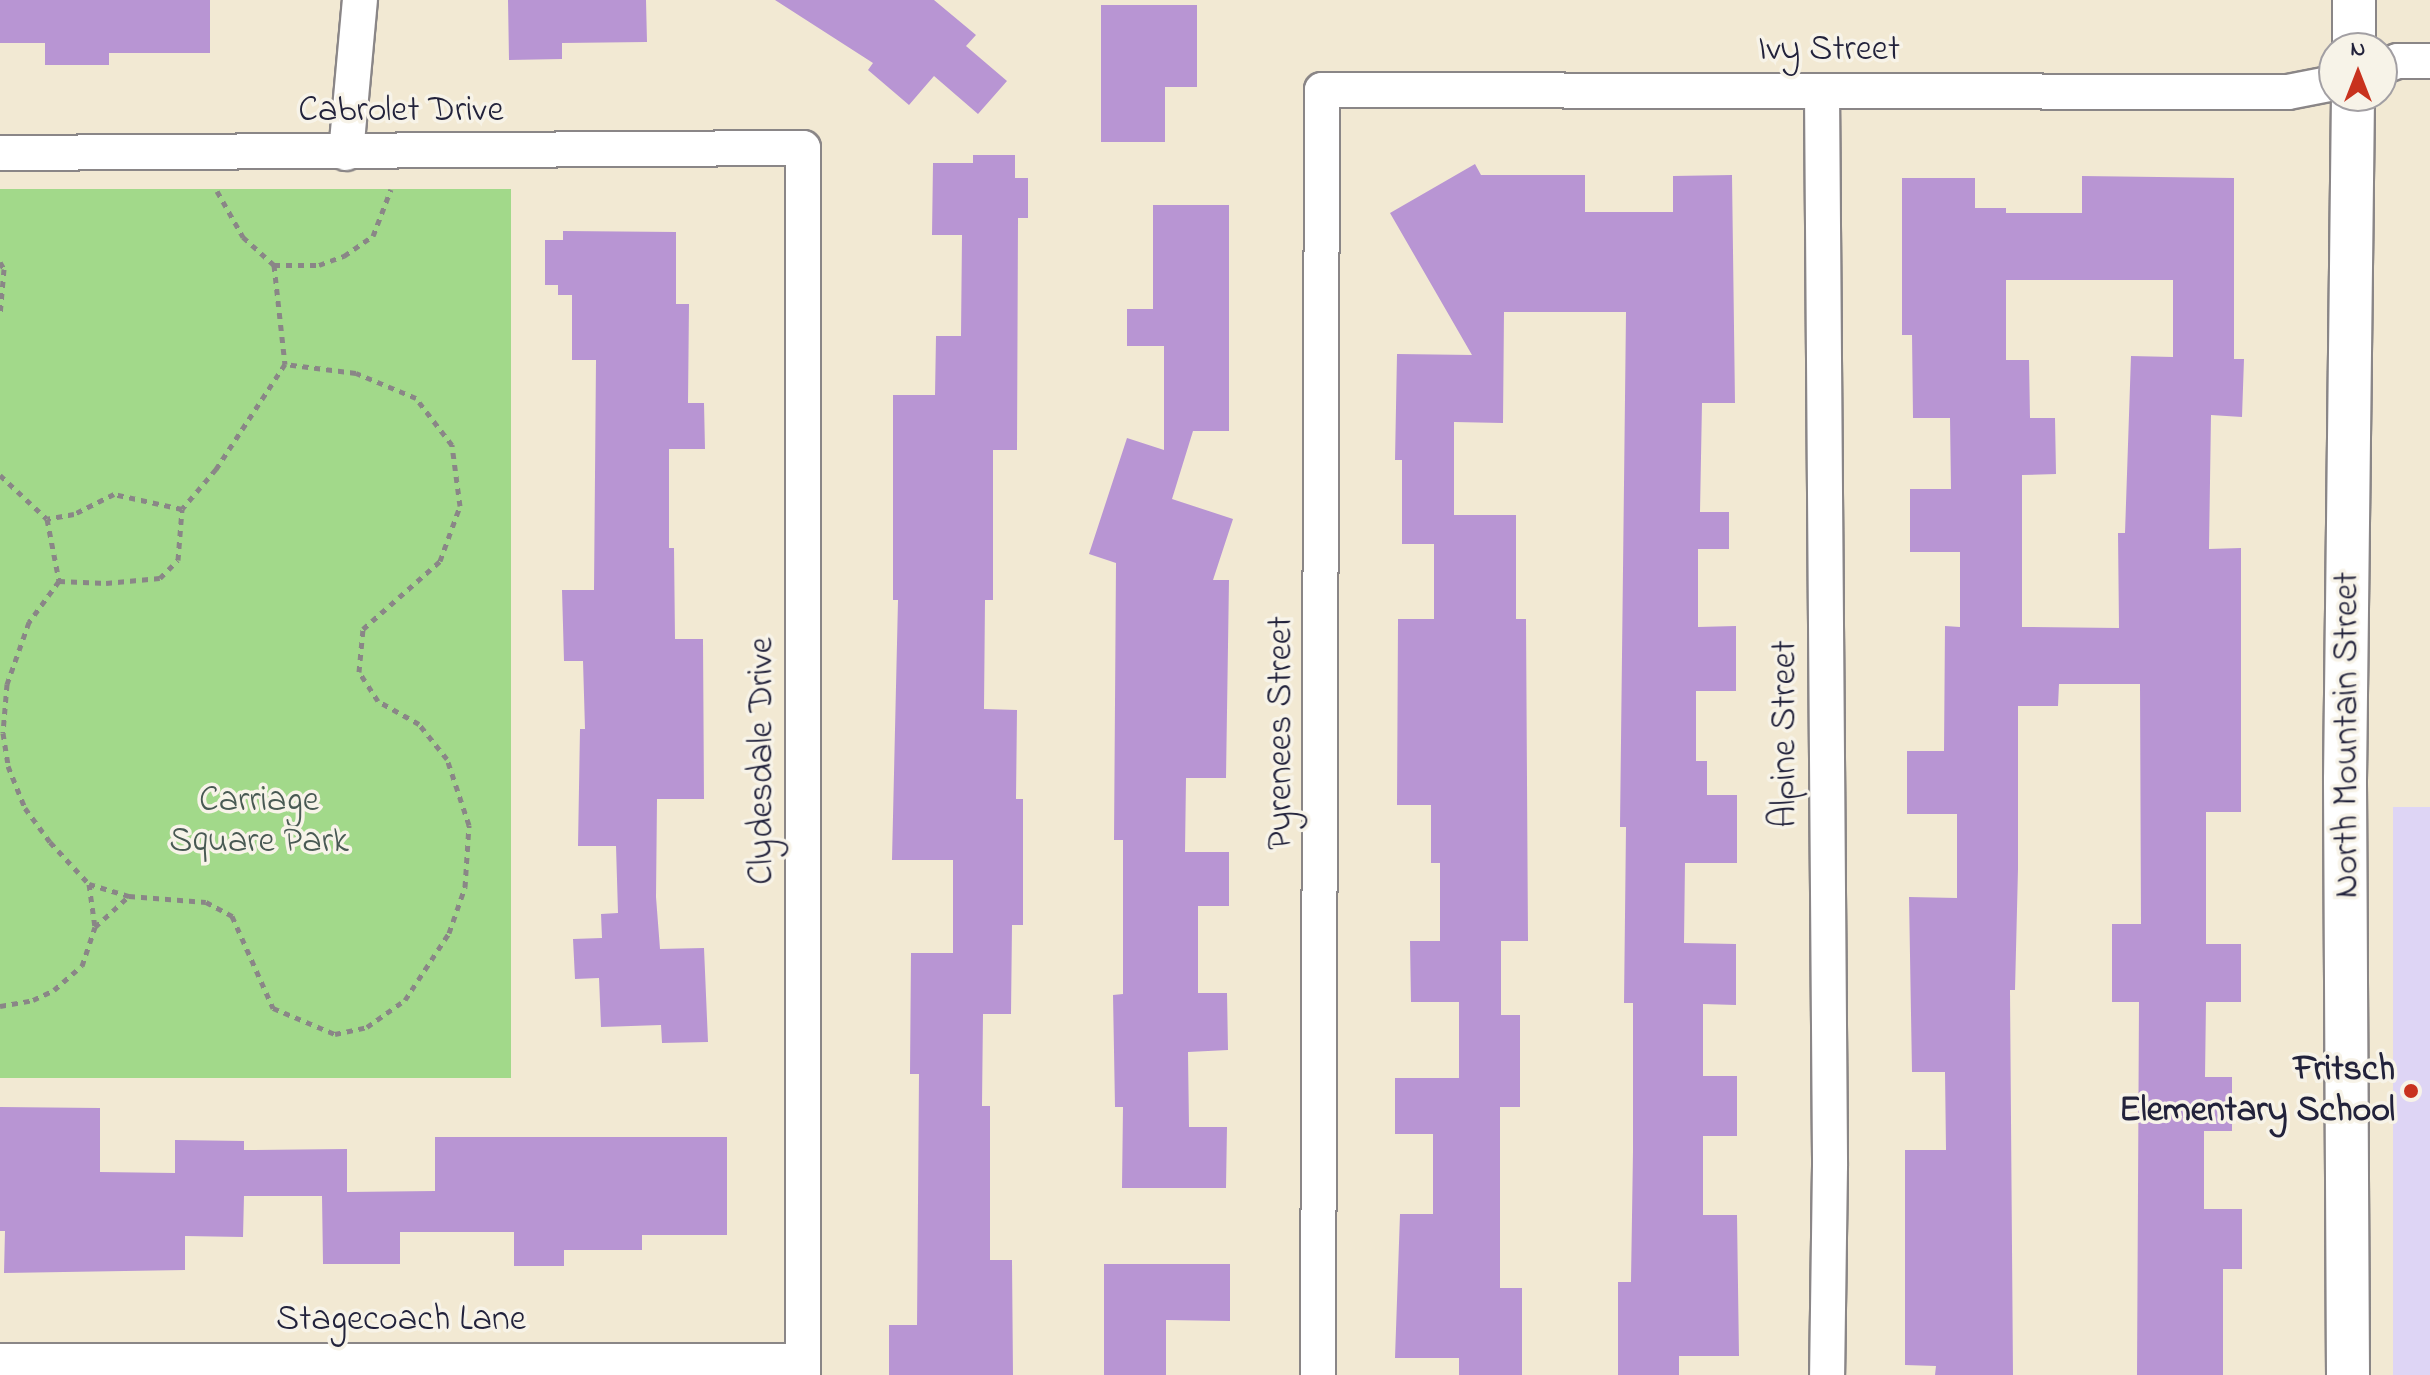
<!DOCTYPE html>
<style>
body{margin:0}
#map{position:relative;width:2430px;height:1375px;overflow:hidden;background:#f2e9d3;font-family:"Indie Flower",sans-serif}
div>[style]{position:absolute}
.built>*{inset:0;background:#ded5f5;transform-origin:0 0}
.green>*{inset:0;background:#a2d98a;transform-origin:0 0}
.building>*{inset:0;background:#b895d3}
.path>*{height:5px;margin-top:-2.5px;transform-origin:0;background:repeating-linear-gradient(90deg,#8a8687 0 6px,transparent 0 12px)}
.roads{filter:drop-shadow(2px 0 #8a8687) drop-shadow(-2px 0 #8a8687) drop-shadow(0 2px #8a8687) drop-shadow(0 -2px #8a8687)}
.minor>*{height:34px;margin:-17px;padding:0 17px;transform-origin:17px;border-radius:17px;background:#fff}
.tertiary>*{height:42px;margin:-21px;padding:0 21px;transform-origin:21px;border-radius:21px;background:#fff}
.dots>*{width:22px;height:22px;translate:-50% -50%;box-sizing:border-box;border:4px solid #f7f3e8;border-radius:50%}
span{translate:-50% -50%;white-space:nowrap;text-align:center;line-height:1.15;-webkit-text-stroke:7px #f7f3e8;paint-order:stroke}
.street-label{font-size:36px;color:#22223b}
.park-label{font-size:36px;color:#485953}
.poi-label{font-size:36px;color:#22223b;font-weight:700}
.right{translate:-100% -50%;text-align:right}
.north{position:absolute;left:2318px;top:32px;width:80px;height:80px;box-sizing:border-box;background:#f7f3e8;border:2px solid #a29fa3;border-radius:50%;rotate:0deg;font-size:22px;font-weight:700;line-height:32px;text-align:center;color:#22223b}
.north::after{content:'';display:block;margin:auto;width:28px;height:36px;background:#c8321e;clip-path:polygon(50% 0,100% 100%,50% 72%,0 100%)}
</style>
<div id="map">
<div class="built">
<i style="left:2393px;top:807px;width:37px;height:568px"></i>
</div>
<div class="green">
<i style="left:0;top:189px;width:511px;height:889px"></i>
</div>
<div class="building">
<i style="clip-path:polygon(0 0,210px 0,210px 53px,109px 53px,109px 65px,45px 65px,45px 43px,0 43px)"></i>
<i style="clip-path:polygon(508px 0,646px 0,647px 42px,562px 43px,562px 59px,509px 60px)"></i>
<i style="clip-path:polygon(775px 0,934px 0,976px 35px,966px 46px,1007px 81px,978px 114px,934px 76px,909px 105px,868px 70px,873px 63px)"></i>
<i style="clip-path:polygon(1101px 5px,1197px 5px,1197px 87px,1165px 87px,1165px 142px,1101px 142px)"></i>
<i style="clip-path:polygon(973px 155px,1015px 155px,1015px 178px,1028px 178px,1028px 218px,1018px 218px,1017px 450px,993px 450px,993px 600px,985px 600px,984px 709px,1017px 710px,1016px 799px,1023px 799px,1023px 925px,1012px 925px,1011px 1014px,983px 1014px,982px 1106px,990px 1106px,990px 1260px,1012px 1260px,1013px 1375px,889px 1375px,889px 1325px,917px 1325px,919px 1074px,910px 1074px,911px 953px,953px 953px,953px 860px,892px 860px,898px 600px,893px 600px,893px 395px,935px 395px,936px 336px,961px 336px,962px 235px,932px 235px,933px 163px,973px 163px)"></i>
<i style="clip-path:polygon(1475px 164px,1481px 175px,1585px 175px,1585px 212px,1673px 212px,1673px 176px,1732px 175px,1735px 403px,1702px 403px,1700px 512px,1729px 512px,1729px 549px,1698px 549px,1698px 627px,1736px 626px,1736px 691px,1696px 691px,1696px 761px,1707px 761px,1707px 795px,1737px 795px,1737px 863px,1685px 863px,1684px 943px,1736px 944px,1736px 1005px,1703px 1004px,1703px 1076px,1737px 1076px,1737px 1136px,1703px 1136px,1703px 1215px,1737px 1215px,1739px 1356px,1679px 1356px,1679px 1375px,1618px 1375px,1618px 1282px,1631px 1282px,1633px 1151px,1633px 1003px,1624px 1003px,1626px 827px,1620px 827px,1626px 312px,1504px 312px,1503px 423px,1454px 422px,1454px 515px,1516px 515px,1516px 619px,1526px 619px,1528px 941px,1501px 941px,1501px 1015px,1520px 1015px,1520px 1107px,1500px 1107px,1500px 1288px,1522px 1288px,1522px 1375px,1459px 1375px,1459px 1358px,1395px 1358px,1400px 1214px,1433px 1214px,1433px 1134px,1395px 1134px,1395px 1078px,1459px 1078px,1459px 1002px,1411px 1002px,1410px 941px,1440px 941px,1440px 863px,1431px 863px,1431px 805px,1397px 805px,1398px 619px,1434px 619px,1434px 544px,1402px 544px,1402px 460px,1395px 460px,1397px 354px,1472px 355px,1390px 213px)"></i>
<i style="clip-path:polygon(evenodd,2082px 176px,2234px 178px,2234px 359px,2244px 359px,2242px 417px,2211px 415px,2209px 549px,2241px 548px,2241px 812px,2206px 812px,2206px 944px,2241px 944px,2241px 1002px,2206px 1002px,2205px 1077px,2232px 1077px,2232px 1131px,2204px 1131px,2204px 1209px,2242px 1209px,2242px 1269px,2223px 1269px,2223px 1375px,2137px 1375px,2139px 1002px,2112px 1002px,2112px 924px,2141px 924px,2140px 684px,2059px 684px,2058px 706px,2018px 706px,2018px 869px,2015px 990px,2010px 990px,2013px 1375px,1935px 1375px,1936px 1366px,1905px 1365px,1905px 1150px,1946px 1150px,1945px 1072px,1912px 1072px,1909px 897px,1957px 898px,1957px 814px,1907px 814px,1907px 751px,1944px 751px,1945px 626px,1960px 627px,1960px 552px,1910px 552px,1910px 489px,1951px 489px,1950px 418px,1913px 418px,1912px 335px,1902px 335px,1902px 178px,1975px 178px,1975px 208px,2006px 208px,2006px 213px,2082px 213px,2082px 176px,2006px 280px,2173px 280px,2173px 357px,2131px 356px,2125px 533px,2118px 533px,2119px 628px,2022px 627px,2022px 475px,2056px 474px,2055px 418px,2030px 418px,2029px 360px,2006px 360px,2006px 280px)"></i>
<i style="clip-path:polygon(1153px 205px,1229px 205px,1229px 431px,1193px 431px,1172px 499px,1233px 519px,1213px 580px,1229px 580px,1226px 778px,1186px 778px,1185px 852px,1229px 852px,1229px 906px,1198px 906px,1198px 993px,1227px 993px,1228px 1050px,1188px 1052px,1189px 1127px,1227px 1127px,1226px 1188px,1122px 1188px,1123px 1107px,1115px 1107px,1113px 995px,1123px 994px,1123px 840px,1114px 840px,1116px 563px,1089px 554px,1127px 438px,1164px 450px,1164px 346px,1127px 346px,1127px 309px,1153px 309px)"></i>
<i style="clip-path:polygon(563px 231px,676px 232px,676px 304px,689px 304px,688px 403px,704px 403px,705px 449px,669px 449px,669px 548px,674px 548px,675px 639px,703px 639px,704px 799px,657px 799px,656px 897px,660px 949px,704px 948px,708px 1042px,662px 1043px,661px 1025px,601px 1027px,599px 978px,575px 979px,573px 939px,602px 938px,601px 914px,618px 913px,616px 846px,578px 846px,580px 729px,585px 729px,583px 661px,564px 661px,562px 590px,594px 590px,596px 360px,572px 360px,572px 295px,558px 295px,558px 285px,545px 285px,545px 240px,563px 240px)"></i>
<i style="clip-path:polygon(0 1107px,100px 1108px,100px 1172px,175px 1173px,175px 1140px,244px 1141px,244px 1150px,347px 1149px,347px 1192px,435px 1191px,435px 1137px,727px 1137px,727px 1235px,642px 1235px,642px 1250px,564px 1250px,564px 1266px,514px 1266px,514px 1232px,400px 1232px,400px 1264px,323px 1264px,322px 1196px,244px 1196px,243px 1237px,185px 1236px,185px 1270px,4px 1273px,5px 1231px,0 1231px)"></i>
<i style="clip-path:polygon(1104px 1264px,1230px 1264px,1230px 1321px,1166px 1320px,1166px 1375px,1104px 1375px)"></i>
</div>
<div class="path">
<i style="left:217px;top:191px;width:53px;rotate:60.5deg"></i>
<i style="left:243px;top:237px;width:42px;rotate:42.1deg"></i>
<i style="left:274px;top:265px;width:100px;rotate:83.7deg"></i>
<i style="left:0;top:262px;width:8px;rotate:60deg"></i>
<i style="left:4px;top:269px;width:47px;rotate:94.9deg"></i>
<i style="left:274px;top:265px;width:45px"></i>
<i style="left:319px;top:265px;width:27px;rotate:-20deg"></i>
<i style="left:344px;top:256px;width:35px;rotate:-35deg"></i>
<i style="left:373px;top:236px;width:50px;rotate:-69deg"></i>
<i style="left:0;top:475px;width:64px;rotate:43.1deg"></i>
<i style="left:47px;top:519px;width:63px;rotate:79deg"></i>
<i style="left:59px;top:581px;width:51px;rotate:126.2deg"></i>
<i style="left:29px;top:622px;width:66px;rotate:109.5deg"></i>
<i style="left:7px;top:684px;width:49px;rotate:94.7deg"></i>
<i style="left:3px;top:733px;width:33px;rotate:81deg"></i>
<i style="left:8px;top:766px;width:45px;rotate:68deg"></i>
<i style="left:25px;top:808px;width:42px;rotate:53.7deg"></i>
<i style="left:50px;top:842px;width:57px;rotate:47.1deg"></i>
<i style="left:89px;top:884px;width:42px;rotate:16.7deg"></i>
<i style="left:129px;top:896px;width:77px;rotate:4.5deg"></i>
<i style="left:206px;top:902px;width:30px;rotate:28deg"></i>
<i style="left:232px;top:916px;width:101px;rotate:66deg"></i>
<i style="left:273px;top:1008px;width:67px;rotate:22.8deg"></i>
<i style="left:335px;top:1034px;width:33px;rotate:-12deg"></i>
<i style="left:367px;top:1027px;width:47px;rotate:-35.4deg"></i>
<i style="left:405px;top:1000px;width:80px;rotate:-56.7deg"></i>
<i style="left:449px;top:933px;width:49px;rotate:-70.8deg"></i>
<i style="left:465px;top:887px;width:62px;rotate:-86.3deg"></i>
<i style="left:469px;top:825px;width:70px;rotate:-108.4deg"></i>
<i style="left:447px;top:759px;width:45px;rotate:-128.7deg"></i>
<i style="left:419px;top:724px;width:47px;rotate:-150.7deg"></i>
<i style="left:378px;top:701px;width:35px;rotate:-123deg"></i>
<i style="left:359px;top:672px;width:43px;rotate:-84.7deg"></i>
<i style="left:363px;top:629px;width:103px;rotate:-41.4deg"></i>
<i style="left:440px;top:561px;width:59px;rotate:-70deg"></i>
<i style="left:460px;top:506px;width:62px;rotate:-97.5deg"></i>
<i style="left:452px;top:445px;width:59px;rotate:-127.5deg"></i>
<i style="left:416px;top:398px;width:65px;rotate:-157.4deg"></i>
<i style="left:356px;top:373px;width:72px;rotate:-172.8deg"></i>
<i style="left:285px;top:364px;width:126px;rotate:123.3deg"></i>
<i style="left:216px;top:469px;width:52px;rotate:130.4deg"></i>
<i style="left:182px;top:509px;width:70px;rotate:-167.6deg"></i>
<i style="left:114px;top:494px;width:45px;rotate:153.4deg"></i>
<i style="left:74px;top:514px;width:27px;rotate:170deg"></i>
<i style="left:59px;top:581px;width:47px;rotate:2.4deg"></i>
<i style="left:106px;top:583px;width:54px;rotate:-5.3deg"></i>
<i style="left:160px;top:578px;width:25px;rotate:-45deg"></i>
<i style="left:178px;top:560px;width:51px;rotate:-85.5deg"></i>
<i style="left:89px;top:884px;width:43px;rotate:82.1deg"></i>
<i style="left:95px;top:927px;width:46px;rotate:-42.4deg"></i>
<i style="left:0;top:1006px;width:34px;rotate:-10deg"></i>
<i style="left:33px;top:1000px;width:23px;rotate:-25deg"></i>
<i style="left:54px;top:990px;width:37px;rotate:-41deg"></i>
<i style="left:82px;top:966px;width:41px;rotate:-71.6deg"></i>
</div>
<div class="roads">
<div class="minor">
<i style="left:2382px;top:67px;width:17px;rotate:-21deg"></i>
<i style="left:2398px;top:61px;width:32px"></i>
<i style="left:1822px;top:92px;width:1074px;rotate:89.57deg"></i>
<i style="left:1830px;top:1166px;width:209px;rotate:90.8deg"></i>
<i style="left:0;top:153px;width:803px;rotate:-0.36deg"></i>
<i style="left:803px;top:148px;width:1227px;rotate:90deg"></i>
<i style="left:346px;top:153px;width:154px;rotate:-84.8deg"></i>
<i style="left:0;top:1361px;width:803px"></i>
<i style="left:1318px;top:1375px;width:1285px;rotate:-89.82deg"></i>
<i style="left:1322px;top:90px;width:966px;rotate:0.12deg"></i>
<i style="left:2288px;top:92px;width:47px;rotate:-11.1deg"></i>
</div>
<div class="tertiary">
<i style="left:2354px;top:48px;width:48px;rotate:-90deg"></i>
<i style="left:2348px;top:1375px;width:595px;rotate:-90.29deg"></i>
<i style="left:2345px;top:780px;width:684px;rotate:-89.33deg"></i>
</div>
</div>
<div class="dots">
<i style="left:2411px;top:1091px;background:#c8321e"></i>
</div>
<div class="street-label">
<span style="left:1829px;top:51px">Ivy Street</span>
<span style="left:401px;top:112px">Cabrolet Drive</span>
<span style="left:1282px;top:733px;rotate:-90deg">Pyrenees Street</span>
<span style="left:1786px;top:734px;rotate:-90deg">Alpine Street</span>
<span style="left:2348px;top:735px;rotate:-90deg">North Mountain Street</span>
<span style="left:763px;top:761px;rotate:-90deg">Clydesdale Drive</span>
<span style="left:401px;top:1321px">Stagecoach Lane</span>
</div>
<div class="park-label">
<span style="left:259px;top:822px">Carriage<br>Square Park</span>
</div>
<div class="poi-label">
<span class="right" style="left:2395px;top:1091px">Fritsch<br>Elementary School</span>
</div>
<div class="north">N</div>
</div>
